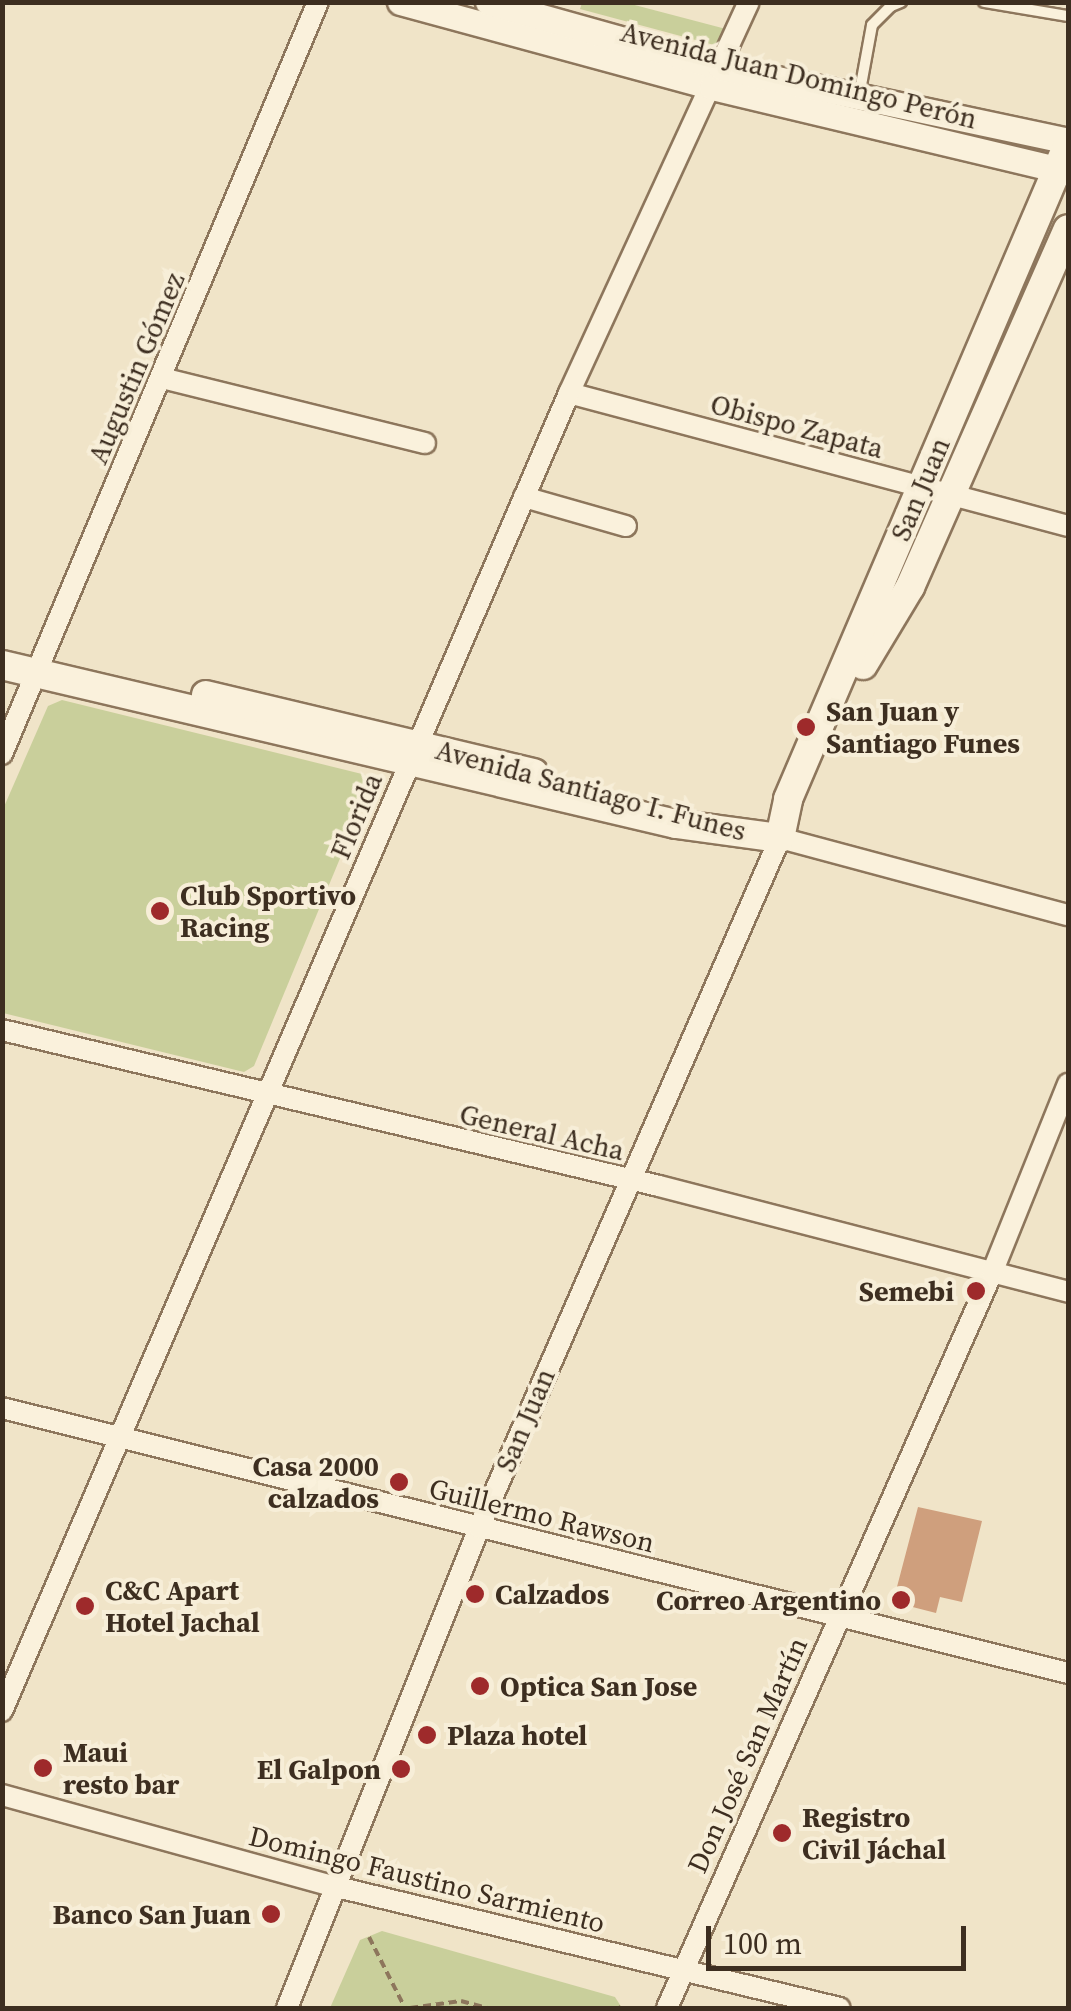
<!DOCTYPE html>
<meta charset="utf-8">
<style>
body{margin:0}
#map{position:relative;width:1071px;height:2011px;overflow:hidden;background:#f0e4c8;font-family:"Source Serif 4",serif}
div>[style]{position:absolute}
.green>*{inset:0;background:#c9cf9b}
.building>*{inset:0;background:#cf9f7d}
.path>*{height:4px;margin-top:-2px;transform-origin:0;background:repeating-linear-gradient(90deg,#8d765c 0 8px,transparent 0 13px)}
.roads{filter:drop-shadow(2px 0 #8d765c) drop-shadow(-2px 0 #8d765c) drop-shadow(0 2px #8d765c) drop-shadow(0 -2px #8d765c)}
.service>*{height:10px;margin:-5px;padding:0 5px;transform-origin:5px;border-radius:5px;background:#faf1dc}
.minor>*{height:20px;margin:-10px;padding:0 10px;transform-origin:10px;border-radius:10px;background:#faf1dc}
.tertiary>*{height:25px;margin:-12.5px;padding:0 12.5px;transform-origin:12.5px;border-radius:12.5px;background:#faf1dc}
.secondary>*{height:28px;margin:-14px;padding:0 14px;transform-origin:14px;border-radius:14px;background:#faf1dc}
.dots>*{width:28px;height:28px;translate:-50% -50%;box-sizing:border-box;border:5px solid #f7eed8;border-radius:50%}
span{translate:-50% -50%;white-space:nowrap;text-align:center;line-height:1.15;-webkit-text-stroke:8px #f7eed8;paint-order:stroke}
.street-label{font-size:28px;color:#3d2e20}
.poi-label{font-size:28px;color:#3d2e20;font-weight:700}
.left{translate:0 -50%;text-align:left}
.right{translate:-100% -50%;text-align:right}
.frame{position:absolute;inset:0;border:5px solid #3d2e20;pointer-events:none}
.scale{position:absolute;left:706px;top:1926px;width:260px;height:45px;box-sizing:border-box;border:5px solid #3d2e20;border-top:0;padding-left:12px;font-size:30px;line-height:35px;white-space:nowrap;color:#3d2e20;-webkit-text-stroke:8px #f7eed8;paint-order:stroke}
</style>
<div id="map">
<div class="green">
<i style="clip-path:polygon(582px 3px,627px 3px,726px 29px,718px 46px,580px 9px)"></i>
<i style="clip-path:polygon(62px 700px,366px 775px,370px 786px,254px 1066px,244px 1072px,3px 1013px,3px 809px,48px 706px)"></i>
<i style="clip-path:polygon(382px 1931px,615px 1997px,622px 2008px,330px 2008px,360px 1940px)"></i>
</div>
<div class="building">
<i style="clip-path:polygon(918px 1507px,982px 1521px,962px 1602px,940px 1597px,936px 1613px,893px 1602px)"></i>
</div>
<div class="path">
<i style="left:369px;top:1937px;width:80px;rotate:63.1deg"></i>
<i style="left:410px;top:2008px;width:51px;rotate:-7.8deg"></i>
<i style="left:461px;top:2001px;width:28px;rotate:15deg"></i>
<i style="left:619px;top:2008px;width:2px;rotate:-27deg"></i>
</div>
<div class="roads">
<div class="service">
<i style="left:984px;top:2px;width:85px;rotate:9.5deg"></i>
<i style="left:859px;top:96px;width:72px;rotate:-79.6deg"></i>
<i style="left:872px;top:25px;width:27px;rotate:-45deg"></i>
<i style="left:891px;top:6px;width:11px;rotate:-22deg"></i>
</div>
<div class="minor">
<i style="left:162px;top:378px;width:271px;rotate:13.9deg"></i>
<i style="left:569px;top:393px;width:516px;rotate:14.92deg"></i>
<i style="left:524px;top:497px;width:106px;rotate:15.9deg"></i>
<i style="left:2px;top:754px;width:816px;rotate:-67.21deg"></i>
<i style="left:2px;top:1030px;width:675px;rotate:13.36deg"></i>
<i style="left:659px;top:1186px;width:423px;rotate:14.5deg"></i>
<i style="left:2px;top:1408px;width:1098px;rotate:13.96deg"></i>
<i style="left:2px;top:1711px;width:1435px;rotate:-66.72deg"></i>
<i style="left:569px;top:393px;width:430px;rotate:-65.3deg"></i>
<i style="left:2px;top:1795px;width:347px;rotate:15.4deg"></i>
<i style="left:337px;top:1887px;width:517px;rotate:13.53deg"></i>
<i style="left:287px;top:2008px;width:517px;rotate:-68.2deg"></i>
<i style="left:479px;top:1528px;width:753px;rotate:-66.43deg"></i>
<i style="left:780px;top:838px;width:298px;rotate:15deg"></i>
<i style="left:667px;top:2008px;width:804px;rotate:-66.15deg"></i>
<i style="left:992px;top:1273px;width:204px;rotate:-68.1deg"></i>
</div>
<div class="tertiary">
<i style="left:400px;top:2px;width:323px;rotate:15.2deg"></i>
<i style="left:712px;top:87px;width:366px;rotate:13.4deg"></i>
<i style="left:488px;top:2px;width:242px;rotate:15.6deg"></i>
<i style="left:721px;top:67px;width:355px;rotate:12deg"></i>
</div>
<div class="secondary">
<i style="left:2px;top:665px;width:693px;rotate:13.27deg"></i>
<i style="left:676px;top:824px;width:105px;rotate:7.7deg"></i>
<i style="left:863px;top:665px;width:91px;rotate:-58.9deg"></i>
<i style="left:910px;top:587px;width:391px;rotate:-66.2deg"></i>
<i style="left:206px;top:695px;width:337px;rotate:13.4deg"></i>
<i style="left:780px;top:838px;width:40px;rotate:-78deg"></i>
<i style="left:788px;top:799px;width:712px;rotate:-66.85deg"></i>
</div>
</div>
<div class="dots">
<i style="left:806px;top:727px;background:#9e2a2b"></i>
<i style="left:160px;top:911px;background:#9e2a2b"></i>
<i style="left:976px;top:1291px;background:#9e2a2b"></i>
<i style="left:399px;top:1482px;background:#9e2a2b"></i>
<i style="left:475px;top:1594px;background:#9e2a2b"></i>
<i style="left:901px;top:1600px;background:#9e2a2b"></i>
<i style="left:85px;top:1606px;background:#9e2a2b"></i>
<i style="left:480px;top:1686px;background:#9e2a2b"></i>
<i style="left:427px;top:1735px;background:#9e2a2b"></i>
<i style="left:43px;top:1768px;background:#9e2a2b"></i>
<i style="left:401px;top:1769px;background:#9e2a2b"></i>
<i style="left:782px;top:1833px;background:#9e2a2b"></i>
<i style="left:271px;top:1914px;background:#9e2a2b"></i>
</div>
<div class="street-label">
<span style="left:799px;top:75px;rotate:14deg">Avenida Juan Domingo Perón</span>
<span style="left:136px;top:368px;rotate:-67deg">Augustin Gómez</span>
<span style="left:797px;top:426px;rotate:15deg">Obispo Zapata</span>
<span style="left:920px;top:489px;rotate:-67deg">San Juan</span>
<span style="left:591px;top:790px;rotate:15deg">Avenida Santiago I. Funes</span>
<span style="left:356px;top:816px;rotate:-67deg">Florida</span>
<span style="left:542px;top:1132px;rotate:13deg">General Acha</span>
<span style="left:525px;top:1420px;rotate:-67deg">San Juan</span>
<span style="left:542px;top:1515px;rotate:14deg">Guillermo Rawson</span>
<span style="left:747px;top:1755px;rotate:-66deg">Don José San Martín</span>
<span style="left:427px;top:1879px;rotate:14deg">Domingo Faustino Sarmiento</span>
</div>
<div class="poi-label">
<span class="left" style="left:826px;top:727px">San Juan y<br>Santiago Funes</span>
<span class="left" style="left:180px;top:911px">Club Sportivo<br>Racing</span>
<span class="right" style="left:954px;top:1291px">Semebi</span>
<span class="right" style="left:379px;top:1482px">Casa 2000<br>calzados</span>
<span class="left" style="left:105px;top:1606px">C&amp;C Apart<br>Hotel Jachal</span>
<span class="left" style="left:495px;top:1594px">Calzados</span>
<span class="right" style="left:881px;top:1600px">Correo Argentino</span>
<span class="left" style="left:500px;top:1686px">Optica San Jose</span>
<span class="left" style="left:447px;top:1735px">Plaza hotel</span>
<span class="left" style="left:63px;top:1768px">Maui<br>resto bar</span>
<span class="right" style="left:381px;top:1769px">El Galpon</span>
<span class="left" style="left:802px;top:1833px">Registro<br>Civil Jáchal</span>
<span class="right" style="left:251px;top:1914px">Banco San Juan</span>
</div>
<div class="frame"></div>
<div class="scale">100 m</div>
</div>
